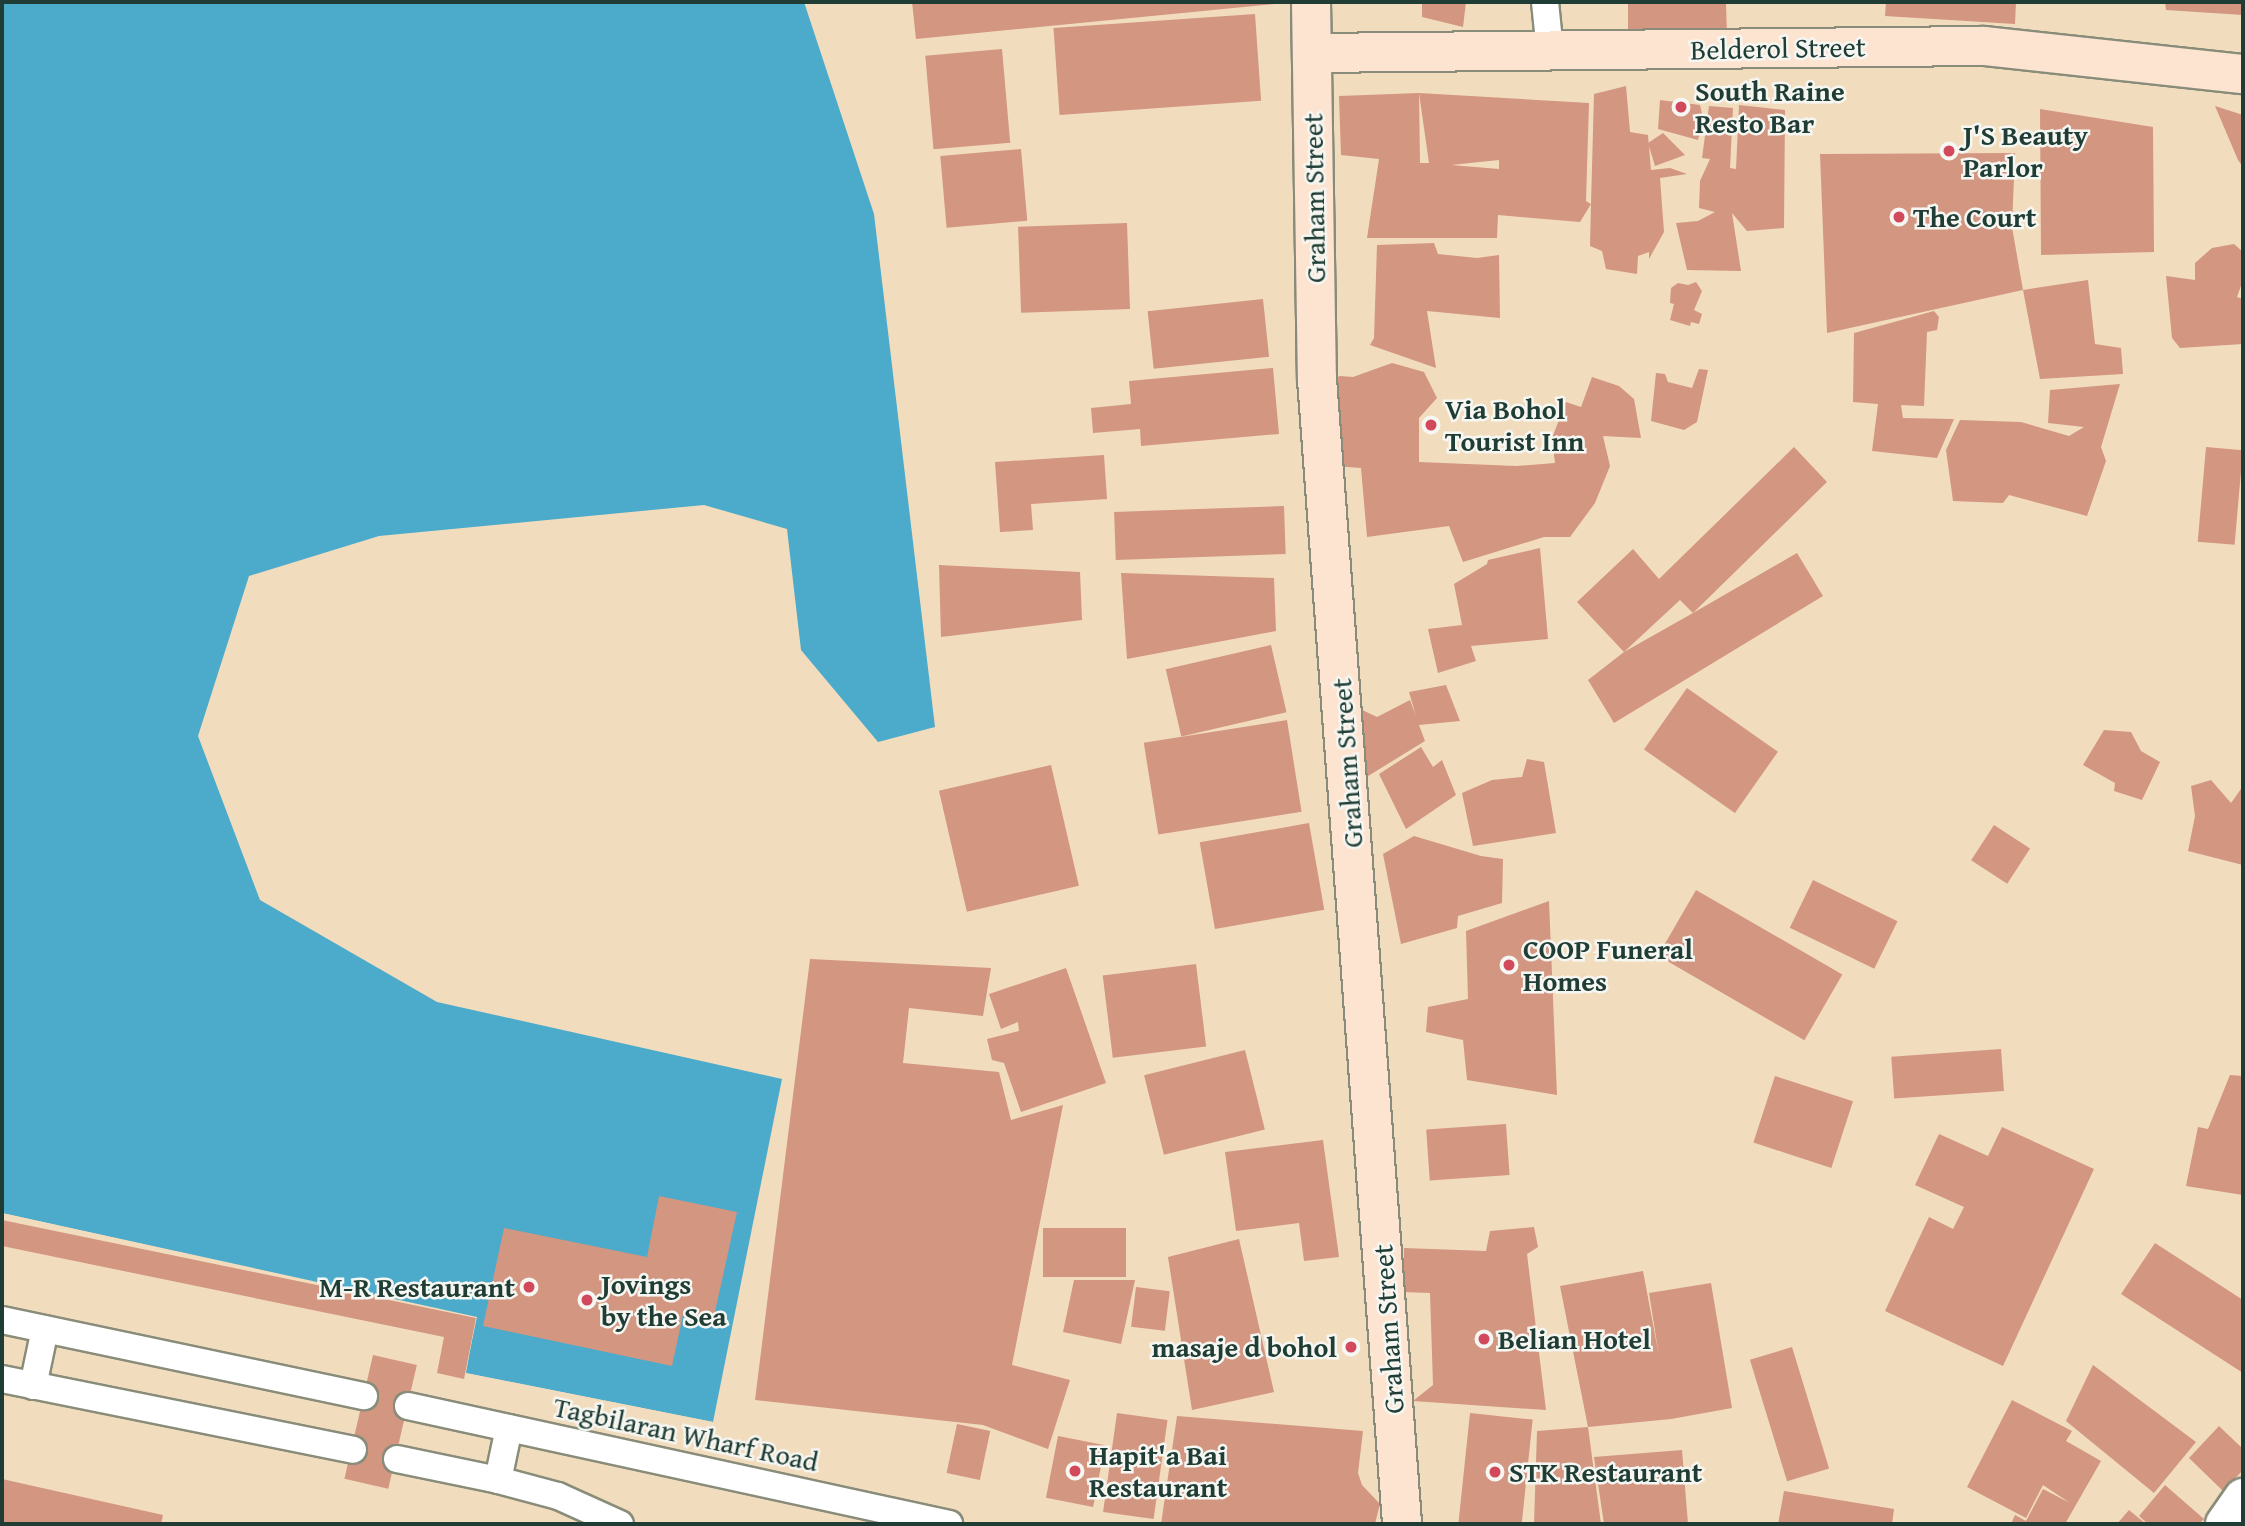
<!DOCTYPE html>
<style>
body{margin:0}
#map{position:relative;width:2245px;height:1526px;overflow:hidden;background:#f2dcbe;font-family:"Gentium Book Plus",serif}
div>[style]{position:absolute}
.water>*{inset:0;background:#4caaca}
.pier>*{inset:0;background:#f2dcbe}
.building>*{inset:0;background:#d29681;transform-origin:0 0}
.roads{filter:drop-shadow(2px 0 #888c79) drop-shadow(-2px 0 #888c79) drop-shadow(0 2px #888c79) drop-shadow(0 -2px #888c79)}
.lane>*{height:26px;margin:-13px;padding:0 13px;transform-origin:13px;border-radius:13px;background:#fff}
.street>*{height:38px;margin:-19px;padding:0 19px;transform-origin:19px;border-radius:19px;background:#fff}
.secondary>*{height:38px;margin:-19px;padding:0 19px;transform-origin:19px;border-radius:19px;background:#fde4d1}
.dots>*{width:19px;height:19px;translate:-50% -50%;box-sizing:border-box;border:4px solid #f6f6f2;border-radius:50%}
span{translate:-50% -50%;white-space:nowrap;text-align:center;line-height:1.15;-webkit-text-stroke:5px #f6f6f2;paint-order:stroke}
.street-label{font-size:28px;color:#1f3d34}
.poi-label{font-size:28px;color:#1f3d34;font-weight:700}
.left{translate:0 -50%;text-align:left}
.right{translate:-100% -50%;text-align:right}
.frame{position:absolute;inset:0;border:4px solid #1f3d34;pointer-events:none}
</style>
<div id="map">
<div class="water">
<i style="clip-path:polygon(2px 2px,804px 2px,874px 214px,935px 727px,878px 742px,801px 650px,787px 529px,704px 505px,379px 536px,249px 576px,198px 736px,260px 900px,437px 1002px,782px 1079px,713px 1422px,465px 1373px,477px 1317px,2px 1213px)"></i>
</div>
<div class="pier">
<i style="clip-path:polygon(2px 1213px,476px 1318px,466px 1373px,713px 1422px,712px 1426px,464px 1377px,474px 1320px,2px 1216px)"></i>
</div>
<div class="building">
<i style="clip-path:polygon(912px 2px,1275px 2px,1275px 4px,916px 39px)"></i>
<i style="clip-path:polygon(1422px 2px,1466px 2px,1463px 27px,1422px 17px)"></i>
<i style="clip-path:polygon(1628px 2px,1726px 2px,1727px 37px,1628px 30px)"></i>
<i style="clip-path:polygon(1886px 2px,2016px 2px,2015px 24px,1885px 16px)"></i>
<i style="clip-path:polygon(2165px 2px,2243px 2px,2243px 15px,2166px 10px)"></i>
<i style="left:1255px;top:14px;width:87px;height:202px;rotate:86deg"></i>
<i style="left:1002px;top:49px;width:94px;height:77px;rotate:85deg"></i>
<i style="clip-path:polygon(evenodd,1626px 86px,1630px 132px,1648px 135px,1651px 170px,1670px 168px,1687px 174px,1660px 178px,1664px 232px,1649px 259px,1649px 252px,1638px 256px,1637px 274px,1606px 269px,1602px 251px,1590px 246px,1591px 204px,1580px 222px,1498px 215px,1497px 238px,1367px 238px,1379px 159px,1341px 155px,1339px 96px,1419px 93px,1420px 163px,1429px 163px,1419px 93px,1589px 103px,1586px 201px,1591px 204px,1594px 94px,1626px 86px,1499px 160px,1499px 169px,1451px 165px,1499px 160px)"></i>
<i style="clip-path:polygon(1660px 100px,1700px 105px,1703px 118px,1698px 140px,1658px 129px)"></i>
<i style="clip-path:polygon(1739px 105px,1785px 110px,1784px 228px,1747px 231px,1732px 213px,1741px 271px,1687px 270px,1676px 223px,1698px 221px,1715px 212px,1699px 208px,1700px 181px,1710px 159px,1702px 158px,1709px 106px,1733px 108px,1730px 168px,1736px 169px)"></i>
<i style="clip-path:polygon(2215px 106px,2243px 115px,2243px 167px,2238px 160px)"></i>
<i style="clip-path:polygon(2040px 109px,2153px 127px,2154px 252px,2041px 255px)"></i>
<i style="clip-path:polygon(1663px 133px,1685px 155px,1655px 166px,1648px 143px)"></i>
<i style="left:1021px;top:149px;width:72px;height:81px;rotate:85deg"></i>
<i style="clip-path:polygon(2015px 153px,2012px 227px,2023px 290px,1827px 333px,1820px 154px)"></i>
<i style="left:1127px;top:223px;width:86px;height:109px;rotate:88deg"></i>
<i style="clip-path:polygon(1434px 243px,1438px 254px,1477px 258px,1499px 255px,1500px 318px,1427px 311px,1436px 368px,1370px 345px,1374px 338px,1377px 245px)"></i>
<i style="clip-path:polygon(2234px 244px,2243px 252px,2243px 280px,2237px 297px,2243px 299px,2243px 344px,2180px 348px,2172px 338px,2166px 276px,2195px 280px,2195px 263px,2212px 248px)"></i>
<i style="clip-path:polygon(2088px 280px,2095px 344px,2121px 348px,2123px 374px,2040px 379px,2023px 290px)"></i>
<i style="clip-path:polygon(1696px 282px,1702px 291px,1694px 310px,1702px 314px,1699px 324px,1691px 322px,1690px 326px,1670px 320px,1674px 304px,1670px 303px,1671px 288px,1678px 283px,1688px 285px)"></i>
<i style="left:1263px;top:299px;width:58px;height:116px;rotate:84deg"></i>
<i style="clip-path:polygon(1934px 311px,1939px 317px,1937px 330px,1927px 332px,1924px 406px,1901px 405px,1903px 418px,1954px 419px,1937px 458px,1872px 451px,1878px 404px,1853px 402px,1854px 333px)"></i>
<i style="clip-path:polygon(1392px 363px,1424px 372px,1437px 398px,1419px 418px,1419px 462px,1516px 466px,1555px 463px,1552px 438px,1566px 402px,1581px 407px,1592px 377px,1619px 386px,1634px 399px,1641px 438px,1603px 436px,1610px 466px,1595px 503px,1570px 537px,1544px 537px,1463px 562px,1449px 526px,1367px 537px,1361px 468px,1333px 466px,1325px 383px,1340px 376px,1353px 377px)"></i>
<i style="clip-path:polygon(1273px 368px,1279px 434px,1141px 446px,1140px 429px,1093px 433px,1091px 408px,1131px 404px,1129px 381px)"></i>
<i style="clip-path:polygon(1699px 369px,1708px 370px,1697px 422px,1684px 430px,1651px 421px,1656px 373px,1665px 374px,1668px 382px,1692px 388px)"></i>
<i style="clip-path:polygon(2120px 384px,2101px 447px,2106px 461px,2087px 516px,2009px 495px,2003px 503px,1953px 501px,1946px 450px,1960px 420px,2021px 422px,2069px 436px,2084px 427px,2048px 423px,2050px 390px)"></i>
<i style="clip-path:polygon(1794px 447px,1827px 482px,1693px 613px,1797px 553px,1823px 596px,1614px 723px,1588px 680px,1624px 652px,1693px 613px,1680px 600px,1624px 652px,1577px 602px,1633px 549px,1659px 579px)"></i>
<i style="left:2206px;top:447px;width:37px;height:95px;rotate:5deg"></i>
<i style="clip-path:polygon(1104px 455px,1107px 499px,1031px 504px,1033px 530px,1000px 532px,995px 462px)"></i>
<i style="left:1284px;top:506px;width:48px;height:170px;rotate:88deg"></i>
<i style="clip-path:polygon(1540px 548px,1548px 639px,1471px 646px,1476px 661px,1438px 673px,1428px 629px,1462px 625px,1454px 584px,1487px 564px,1488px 560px)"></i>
<i style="clip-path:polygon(939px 565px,1080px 572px,1082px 620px,941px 637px)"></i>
<i style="clip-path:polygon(1121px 573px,1274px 578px,1276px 631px,1127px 659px)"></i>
<i style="left:1271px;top:645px;width:69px;height:108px;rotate:77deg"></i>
<i style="clip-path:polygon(1446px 685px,1460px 721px,1419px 725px,1425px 741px,1360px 781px,1358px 708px,1377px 717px,1410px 700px,1416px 716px,1409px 692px)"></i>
<i style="left:1687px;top:688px;width:111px;height:75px;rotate:35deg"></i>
<i style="left:1287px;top:720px;width:93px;height:145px;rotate:81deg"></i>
<i style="clip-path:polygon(2104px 730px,2131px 732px,2141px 751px,2160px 762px,2142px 800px,2114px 791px,2115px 783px,2083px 765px)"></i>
<i style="clip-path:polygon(1421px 747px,1433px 767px,1442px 760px,1456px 795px,1406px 829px,1379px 774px)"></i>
<i style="clip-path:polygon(1527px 759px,1544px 762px,1556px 833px,1473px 846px,1462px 793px,1492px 780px,1522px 777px)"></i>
<i style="left:1051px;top:765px;width:124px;height:115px;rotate:77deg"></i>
<i style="clip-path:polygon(2211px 780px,2231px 803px,2243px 786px,2243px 865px,2188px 851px,2195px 816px,2191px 786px)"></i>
<i style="left:1309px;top:823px;width:88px;height:111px;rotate:80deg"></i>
<i style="left:1994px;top:825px;width:43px;height:42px;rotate:33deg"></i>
<i style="clip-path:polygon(1414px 836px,1481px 856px,1503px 859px,1502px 903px,1458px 916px,1457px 928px,1401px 944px,1383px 854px)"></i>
<i style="left:1813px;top:880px;width:94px;height:53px;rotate:26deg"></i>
<i style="left:1696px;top:890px;width:169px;height:76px;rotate:30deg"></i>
<i style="clip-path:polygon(1549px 901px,1557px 1095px,1467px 1080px,1463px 1040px,1426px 1032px,1428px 1007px,1468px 999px,1466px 931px)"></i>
<i style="clip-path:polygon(810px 959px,991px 968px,983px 1016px,909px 1008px,903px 1063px,999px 1072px,1011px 1120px,1063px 1105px,1012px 1365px,1070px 1380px,1048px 1449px,983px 1425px,755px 1400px)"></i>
<i style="left:1196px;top:964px;width:83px;height:94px;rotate:83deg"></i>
<i style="clip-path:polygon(1066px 968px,1106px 1083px,1021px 1112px,1004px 1063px,992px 1060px,987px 1039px,1019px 1031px,1018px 1022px,1001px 1029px,989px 994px)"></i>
<i style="left:2001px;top:1049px;width:42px;height:110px;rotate:86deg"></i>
<i style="left:1245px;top:1050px;width:82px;height:104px;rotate:76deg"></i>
<i style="clip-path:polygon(2230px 1075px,2243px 1076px,2243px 1195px,2186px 1186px,2198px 1127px,2208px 1129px)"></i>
<i style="left:1775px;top:1076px;width:82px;height:70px;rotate:18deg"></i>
<i style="left:1506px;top:1124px;width:51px;height:80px;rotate:86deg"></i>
<i style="clip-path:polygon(2002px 1127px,2094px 1169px,2003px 1366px,1885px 1311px,1929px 1217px,1953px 1229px,1964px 1207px,1915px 1185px,1939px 1134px,1988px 1156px)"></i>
<i style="clip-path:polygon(1323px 1140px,1339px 1257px,1304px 1261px,1299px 1223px,1236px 1231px,1225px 1152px)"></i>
<i style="clip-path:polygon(659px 1196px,737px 1212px,713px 1321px,683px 1315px,672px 1366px,483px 1326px,504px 1228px,647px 1257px)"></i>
<i style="clip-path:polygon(2px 1220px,476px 1318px,464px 1379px,437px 1373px,444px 1337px,2px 1246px)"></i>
<i style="clip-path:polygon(1534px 1227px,1538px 1247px,1527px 1254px,1546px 1410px,1413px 1401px,1433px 1385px,1430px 1293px,1403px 1292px,1404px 1248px,1486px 1251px,1490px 1231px)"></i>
<i style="left:1126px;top:1228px;width:49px;height:83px;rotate:90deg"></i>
<i style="clip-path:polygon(1239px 1239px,1274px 1392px,1192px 1410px,1168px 1257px)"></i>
<i style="clip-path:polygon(2155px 1243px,2243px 1300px,2243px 1373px,2121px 1294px)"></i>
<i style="clip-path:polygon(1643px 1271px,1659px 1356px,1649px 1293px,1711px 1283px,1732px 1408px,1671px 1419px,1588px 1427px,1560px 1286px)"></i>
<i style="clip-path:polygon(1074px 1280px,1135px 1280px,1121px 1344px,1063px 1332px)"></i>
<i style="left:1136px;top:1287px;width:34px;height:40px;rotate:7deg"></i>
<i style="left:1792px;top:1347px;width:127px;height:44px;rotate:73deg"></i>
<i style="left:373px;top:1355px;width:45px;height:127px;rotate:13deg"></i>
<i style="clip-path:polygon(2093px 1365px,2196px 1442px,2154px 1493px,2066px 1421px)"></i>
<i style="clip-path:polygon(2012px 1400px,2072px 1431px,2066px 1441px,2101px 1461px,2065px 1524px,2011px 1524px,2015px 1515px,2026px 1521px,2043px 1489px,2070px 1503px,2043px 1485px,2026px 1518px,1967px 1487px)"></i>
<i style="left:1117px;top:1413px;width:51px;height:100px;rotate:8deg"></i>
<i style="left:1470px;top:1413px;width:63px;height:112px;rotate:6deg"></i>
<i style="clip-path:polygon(1177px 1416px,1363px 1431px,1358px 1473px,1362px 1485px,1380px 1504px,1375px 1524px,1161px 1524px)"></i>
<i style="left:957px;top:1424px;width:34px;height:50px;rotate:12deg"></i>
<i style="clip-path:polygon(2219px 1426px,2243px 1449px,2243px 1470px,2223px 1491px,2189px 1458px)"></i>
<i style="clip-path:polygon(1588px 1427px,1601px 1524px,1534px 1524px,1537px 1431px)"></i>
<i style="left:1058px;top:1436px;width:48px;height:63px;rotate:11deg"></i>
<i style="clip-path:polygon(1682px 1450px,1688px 1524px,1604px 1524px,1594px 1457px)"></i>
<i style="clip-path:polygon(2px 1479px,163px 1515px,161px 1524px,2px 1524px)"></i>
<i style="clip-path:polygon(2165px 1485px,2204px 1519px,2199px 1524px,2148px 1524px,2139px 1516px)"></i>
<i style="clip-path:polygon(1784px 1491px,1894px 1509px,1892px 1524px,1778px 1524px)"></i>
<i style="clip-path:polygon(2129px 1510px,2146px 1524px,2117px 1524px)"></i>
</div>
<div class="roads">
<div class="lane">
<i style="left:1545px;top:2px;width:49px;rotate:84.2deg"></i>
<i style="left:2px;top:1320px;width:370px;rotate:11.9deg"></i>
<i style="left:2px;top:1379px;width:358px;rotate:11.4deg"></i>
<i style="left:33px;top:1386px;width:58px;rotate:-78.1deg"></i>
<i style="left:408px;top:1406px;width:554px;rotate:12.3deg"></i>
<i style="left:397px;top:1459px;width:103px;rotate:11.7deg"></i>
<i style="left:498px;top:1480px;width:62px;rotate:14.9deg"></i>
<i style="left:558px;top:1496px;width:68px;rotate:24.3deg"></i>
<i style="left:498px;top:1480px;width:53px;rotate:-78.1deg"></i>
</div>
<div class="street">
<i style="left:2225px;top:1524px;width:32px;rotate:-55deg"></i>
</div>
<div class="secondary">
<i style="left:1311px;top:2px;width:377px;rotate:89.1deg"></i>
<i style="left:1317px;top:379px;width:1148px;rotate:85.75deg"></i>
<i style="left:1312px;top:53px;width:672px;rotate:-0.6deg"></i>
<i style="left:1984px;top:46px;width:261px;rotate:6.2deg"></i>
</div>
</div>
<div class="dots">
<i style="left:1681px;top:107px;background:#d1495b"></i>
<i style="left:1949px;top:151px;background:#d1495b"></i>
<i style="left:1899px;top:217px;background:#d1495b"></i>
<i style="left:1431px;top:425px;background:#d1495b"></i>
<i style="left:1509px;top:965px;background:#d1495b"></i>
<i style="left:529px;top:1287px;background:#d1495b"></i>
<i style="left:587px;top:1300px;background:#d1495b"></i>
<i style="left:1484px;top:1339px;background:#d1495b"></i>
<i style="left:1351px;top:1347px;background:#d1495b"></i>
<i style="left:1075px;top:1471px;background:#d1495b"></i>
<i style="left:1495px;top:1472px;background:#d1495b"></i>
</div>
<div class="street-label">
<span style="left:1778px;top:48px;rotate:-1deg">Belderol Street</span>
<span style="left:1314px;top:198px;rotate:-91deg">Graham Street</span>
<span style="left:1347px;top:763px;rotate:-94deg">Graham Street</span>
<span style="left:1388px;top:1329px;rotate:-94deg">Graham Street</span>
<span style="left:686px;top:1434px;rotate:12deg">Tagbilaran Wharf Road</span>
</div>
<div class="poi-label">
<span class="left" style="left:1695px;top:107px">South Raine<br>Resto Bar</span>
<span class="left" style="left:1963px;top:151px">J'S Beauty<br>Parlor</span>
<span class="left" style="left:1913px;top:217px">The Court</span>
<span class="left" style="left:1445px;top:425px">Via Bohol<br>Tourist Inn</span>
<span class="left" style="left:1523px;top:965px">COOP Funeral<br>Homes</span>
<span class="left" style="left:601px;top:1300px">Jovings<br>by the Sea</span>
<span class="right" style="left:515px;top:1287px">M-R Restaurant</span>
<span class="left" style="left:1498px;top:1339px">Belian Hotel</span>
<span class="right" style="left:1337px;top:1347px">masaje d bohol</span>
<span class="left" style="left:1089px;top:1471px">Hapit'a Bai<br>Restaurant</span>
<span class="left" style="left:1509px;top:1472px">STK Restaurant</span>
</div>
<div class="frame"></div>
</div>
